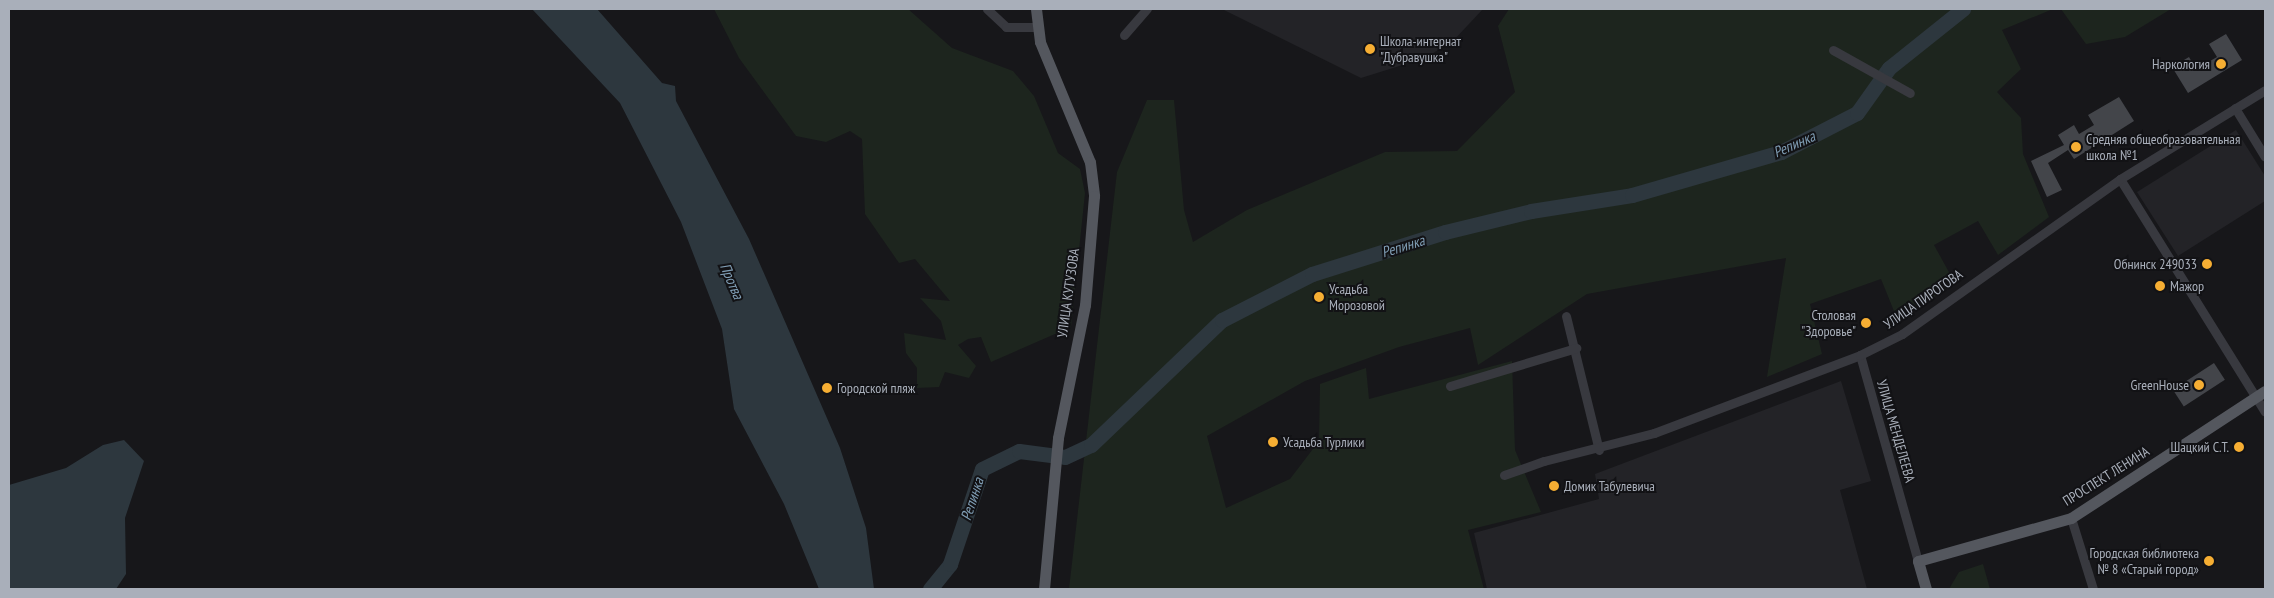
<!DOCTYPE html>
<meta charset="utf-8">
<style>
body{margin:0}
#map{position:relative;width:2274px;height:598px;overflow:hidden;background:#17171a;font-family:"PT Sans Narrow",sans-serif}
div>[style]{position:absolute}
.built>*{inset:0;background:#232327}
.green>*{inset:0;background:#1d251e}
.water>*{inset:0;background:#2d373e}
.river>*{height:15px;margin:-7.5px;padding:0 7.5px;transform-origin:7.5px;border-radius:7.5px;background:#2d373e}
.building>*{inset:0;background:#43454a;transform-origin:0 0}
.minor>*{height:9px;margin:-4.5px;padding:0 4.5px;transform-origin:4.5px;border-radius:4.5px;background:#38393f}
.major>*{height:11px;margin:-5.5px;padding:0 5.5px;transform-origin:5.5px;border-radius:5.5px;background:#54575e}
.dots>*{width:14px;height:14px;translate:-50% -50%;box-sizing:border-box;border:2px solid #121215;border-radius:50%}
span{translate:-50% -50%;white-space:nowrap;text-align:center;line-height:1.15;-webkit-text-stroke:4px #121215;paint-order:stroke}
.poi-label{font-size:14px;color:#a9afba}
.left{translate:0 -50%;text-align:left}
.right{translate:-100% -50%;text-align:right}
.street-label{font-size:14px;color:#a9afba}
.water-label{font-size:15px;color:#809eb5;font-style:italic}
.frame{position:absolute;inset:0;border:10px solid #a9afba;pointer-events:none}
</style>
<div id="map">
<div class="built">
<i style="clip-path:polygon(1222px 9px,1483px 9px,1453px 41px,1425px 58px,1361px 78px)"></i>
<i style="clip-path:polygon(2236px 130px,2265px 176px,2265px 201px,2178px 256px,2137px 192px)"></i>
<i style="clip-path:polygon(1841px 381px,1871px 481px,1840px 490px,1867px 589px,1487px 589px,1474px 533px,1599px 499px,1595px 474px)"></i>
</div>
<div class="green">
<i style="clip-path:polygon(714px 9px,908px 9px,952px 48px,1013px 71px,1034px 96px,1058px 153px,1080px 169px,1085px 193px,1071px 327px,991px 362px,981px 337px,968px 339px,958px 345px,976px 366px,969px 378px,945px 372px,939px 387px,917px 388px,917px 368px,906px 353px,904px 333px,946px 340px,941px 321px,920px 298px,950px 301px,915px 259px,899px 263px,865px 214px,862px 139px,850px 131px,826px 142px,796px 136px,739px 58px)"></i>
<i style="clip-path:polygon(1509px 9px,2053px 9px,2002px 30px,2021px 69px,1997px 92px,2021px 118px,2023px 154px,2049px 217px,1998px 255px,1978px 221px,1934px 245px,1955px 283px,1898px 321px,1881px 279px,1810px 304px,1822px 354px,1767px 377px,1786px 258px,1587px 294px,1478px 365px,1470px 328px,1399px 347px,1305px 381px,1207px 436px,1226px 508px,1290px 479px,1319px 441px,1320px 384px,1366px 368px,1369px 399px,1512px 361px,1515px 450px,1541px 512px,1468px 530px,1484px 589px,1069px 589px,1117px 172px,1147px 100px,1174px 100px,1184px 210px,1193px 242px,1247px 210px,1385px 152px,1457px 151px,1515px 92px,1498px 26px)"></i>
<i style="clip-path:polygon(2061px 9px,2171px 9px,2125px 37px,2086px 44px)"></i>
<i style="clip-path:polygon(1983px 564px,1990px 589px,1949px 589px,1959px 572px)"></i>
</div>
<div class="water">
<i style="clip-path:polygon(532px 9px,597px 9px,662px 83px,675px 86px,676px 101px,749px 239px,840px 448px,866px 528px,874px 589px,819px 589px,784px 504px,734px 409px,722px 329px,681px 222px,620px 103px)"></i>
<i style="clip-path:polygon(124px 440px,144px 461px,125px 518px,126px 574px,116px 589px,9px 589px,9px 485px,66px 468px,103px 445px)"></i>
</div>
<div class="river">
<i style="left:930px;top:589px;width:32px;rotate:-51deg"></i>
<i style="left:950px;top:564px;width:100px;rotate:-71.4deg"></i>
<i style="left:982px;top:469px;width:41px;rotate:-25.9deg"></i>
<i style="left:1019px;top:451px;width:46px;rotate:7.4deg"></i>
<i style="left:1065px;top:457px;width:29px;rotate:-25deg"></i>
<i style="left:1091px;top:445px;width:181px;rotate:-43.7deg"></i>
<i style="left:1222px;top:320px;width:101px;rotate:-27.1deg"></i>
<i style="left:1312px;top:274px;width:139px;rotate:-17.5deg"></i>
<i style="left:1445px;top:232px;width:89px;rotate:-13.7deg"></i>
<i style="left:1531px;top:211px;width:102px;rotate:-9deg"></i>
<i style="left:1632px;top:195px;width:155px;rotate:-16.1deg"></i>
<i style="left:1781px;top:152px;width:85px;rotate:-27.2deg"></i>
<i style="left:1857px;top:113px;width:55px;rotate:-54.6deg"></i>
<i style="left:1889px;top:68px;width:95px;rotate:-38.6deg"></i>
</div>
<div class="building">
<i style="clip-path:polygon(2226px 34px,2242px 60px,2188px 93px,2172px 67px,2189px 57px,2196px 69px,2217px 57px,2209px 44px)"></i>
<i style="clip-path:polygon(2119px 97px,2134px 121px,2074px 159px,2068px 150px,2048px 163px,2062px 190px,2047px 197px,2031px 161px,2064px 145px,2058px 135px,2074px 125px,2079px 134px,2094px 125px,2088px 115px)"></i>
<i style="left:2214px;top:363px;width:20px;height:49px;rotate:57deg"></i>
</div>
<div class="minor">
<i style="left:987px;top:9px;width:26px;rotate:43deg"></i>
<i style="left:1006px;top:27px;width:31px"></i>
<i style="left:1124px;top:35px;width:35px;rotate:-49deg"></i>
<i style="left:1833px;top:50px;width:88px;rotate:29.2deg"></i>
<i style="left:2235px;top:108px;width:57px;rotate:58.5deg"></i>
<i style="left:2120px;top:179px;width:274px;rotate:58.1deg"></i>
<i style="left:1566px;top:316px;width:138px;rotate:76.2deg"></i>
<i style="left:1860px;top:355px;width:214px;rotate:74.3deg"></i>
<i style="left:1450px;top:386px;width:132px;rotate:-16.8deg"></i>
<i style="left:1504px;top:475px;width:42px;rotate:-19.3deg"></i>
<i style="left:1544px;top:461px;width:114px;rotate:-14.3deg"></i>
<i style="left:1654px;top:433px;width:220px;rotate:-20.7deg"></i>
<i style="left:1860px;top:355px;width:47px;rotate:-26.6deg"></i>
<i style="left:1902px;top:334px;width:267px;rotate:-35.4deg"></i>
<i style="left:2120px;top:179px;width:170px;rotate:-31.5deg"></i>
<i style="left:2071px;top:518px;width:74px;rotate:72.8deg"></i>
</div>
<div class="major">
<i style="left:1036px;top:9px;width:33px;rotate:83deg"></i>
<i style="left:1040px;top:42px;width:130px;rotate:67.4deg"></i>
<i style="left:1090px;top:162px;width:34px;rotate:83deg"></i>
<i style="left:1094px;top:196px;width:109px;rotate:94.7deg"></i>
<i style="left:1085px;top:305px;width:136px;rotate:101.5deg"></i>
<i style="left:1058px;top:438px;width:152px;rotate:95.3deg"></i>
<i style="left:1926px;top:589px;width:29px;rotate:-106deg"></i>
<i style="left:1918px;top:561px;width:159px;rotate:-15.7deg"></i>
<i style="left:2071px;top:518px;width:232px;rotate:-33.2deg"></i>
</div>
<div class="dots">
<i style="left:1370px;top:49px;background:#f6ae33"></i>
<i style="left:2221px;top:64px;background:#f6ae33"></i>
<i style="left:2076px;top:147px;background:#f6ae33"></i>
<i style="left:2207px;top:264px;background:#f6ae33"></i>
<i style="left:2160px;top:286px;background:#f6ae33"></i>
<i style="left:1319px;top:297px;background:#f6ae33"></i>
<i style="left:1866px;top:323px;background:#f6ae33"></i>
<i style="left:2199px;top:385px;background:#f6ae33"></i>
<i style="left:827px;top:388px;background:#f6ae33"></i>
<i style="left:1273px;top:442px;background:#f6ae33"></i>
<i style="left:2239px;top:447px;background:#f6ae33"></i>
<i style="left:1554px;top:486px;background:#f6ae33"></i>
<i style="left:2209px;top:561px;background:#f6ae33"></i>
</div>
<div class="poi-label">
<span class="left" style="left:1380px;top:49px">Школа-интернат<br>"Дубравушка"</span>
<span class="right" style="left:2210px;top:64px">Наркология</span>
<span class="left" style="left:2086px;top:147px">Средняя общеобразовательная<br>школа №1</span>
<span class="right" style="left:2197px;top:264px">Обнинск 249033</span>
<span class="left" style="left:2170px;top:286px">Мажор</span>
<span class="left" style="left:1329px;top:297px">Усадьба<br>Морозовой</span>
<span class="right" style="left:1856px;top:323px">Столовая<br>"Здоровье"</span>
<span class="right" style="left:2189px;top:385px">GreenHouse</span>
<span class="left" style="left:837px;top:388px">Городской пляж</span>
<span class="left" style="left:1283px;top:442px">Усадьба Турлики</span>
<span class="right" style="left:2229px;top:447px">Шацкий С.Т.</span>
<span class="left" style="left:1564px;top:486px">Домик Табулевича</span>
<span class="right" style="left:2199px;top:561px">Городская библиотека<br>№ 8 «Старый город»</span>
</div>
<div class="street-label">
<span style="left:1068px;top:293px;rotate:-82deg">УЛИЦА КУТУЗОВА</span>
<span style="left:1923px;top:299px;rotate:-35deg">УЛИЦА ПИРОГОВА</span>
<span style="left:1896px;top:431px;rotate:74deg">УЛИЦА МЕНДЕЛЕЕВА</span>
<span style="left:2106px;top:476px;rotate:-32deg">ПРОСПЕКТ ЛЕНИНА</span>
</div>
<div class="water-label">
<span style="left:1794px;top:144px;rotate:-24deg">Репинка</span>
<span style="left:1403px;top:246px;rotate:-17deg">Репинка</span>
<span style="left:732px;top:281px;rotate:67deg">Протва</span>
<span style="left:972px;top:499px;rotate:-72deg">Репинка</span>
</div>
<div class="frame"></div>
</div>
